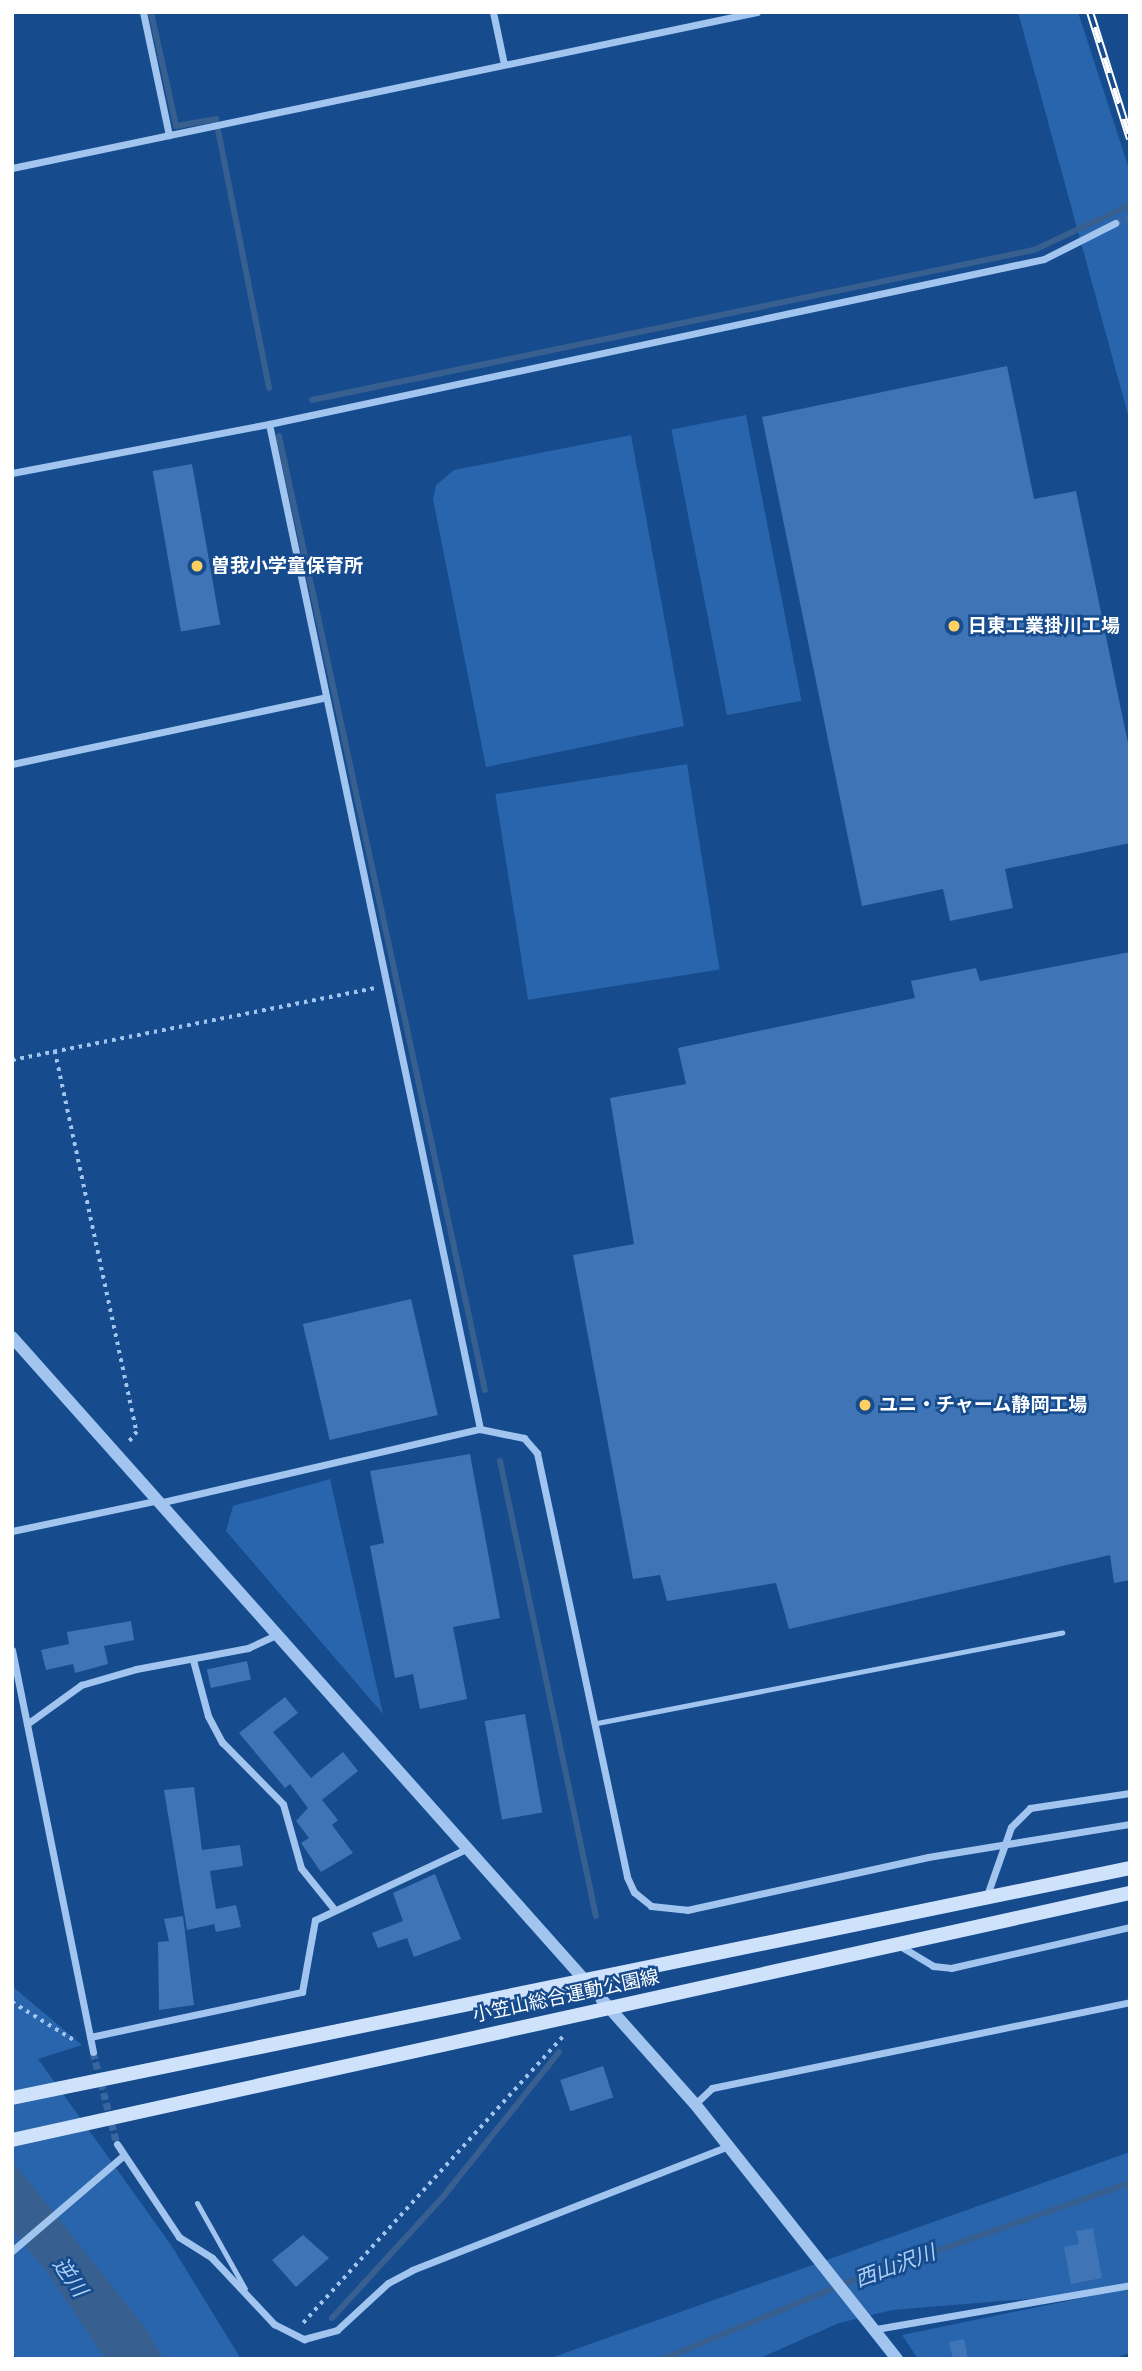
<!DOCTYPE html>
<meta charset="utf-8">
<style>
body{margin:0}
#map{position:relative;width:1142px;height:2371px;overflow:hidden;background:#164b8e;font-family:Inter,"Noto Sans JP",sans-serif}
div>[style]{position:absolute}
.green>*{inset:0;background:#2965ac;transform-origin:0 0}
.water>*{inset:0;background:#375f8f}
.stream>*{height:6px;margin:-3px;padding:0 3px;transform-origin:3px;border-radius:3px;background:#375f8f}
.building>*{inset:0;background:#3f75b6;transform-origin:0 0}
.minor-tunnel>*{height:7px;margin-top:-3.5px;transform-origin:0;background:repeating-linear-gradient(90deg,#39669f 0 7px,transparent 0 10.5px)}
.path>*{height:3.5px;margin-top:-1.75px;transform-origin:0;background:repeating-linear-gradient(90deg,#a1c5ef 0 3.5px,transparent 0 8.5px)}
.service>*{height:5px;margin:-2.5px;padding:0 2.5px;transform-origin:2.5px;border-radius:2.5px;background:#a1c5ef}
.minor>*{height:7px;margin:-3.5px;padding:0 3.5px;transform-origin:3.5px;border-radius:3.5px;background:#a1c5ef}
.tertiary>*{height:12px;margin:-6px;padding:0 6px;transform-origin:6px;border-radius:6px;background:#a1c5ef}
.secondary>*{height:14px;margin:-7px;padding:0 7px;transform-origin:7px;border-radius:7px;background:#cfe2fb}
.rail>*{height:8px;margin-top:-4px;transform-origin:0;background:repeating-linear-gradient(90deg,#164b8e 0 16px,#fff 0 32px);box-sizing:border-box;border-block:2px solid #fff}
.dots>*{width:19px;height:19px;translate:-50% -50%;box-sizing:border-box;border:4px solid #164b8e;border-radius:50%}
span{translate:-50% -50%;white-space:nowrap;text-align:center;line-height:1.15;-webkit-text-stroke:5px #164b8e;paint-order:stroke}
.poi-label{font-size:19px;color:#fff;font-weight:700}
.left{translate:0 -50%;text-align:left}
.street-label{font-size:19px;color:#fff}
.water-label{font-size:21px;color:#adcff7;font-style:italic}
.frame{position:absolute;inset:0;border:14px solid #fff;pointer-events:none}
</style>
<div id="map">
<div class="green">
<i style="clip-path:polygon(1018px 12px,1078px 12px,1130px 172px,1130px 422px)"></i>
<i style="left:746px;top:415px;width:291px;height:76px;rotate:79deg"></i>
<i style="clip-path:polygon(631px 435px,684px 726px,486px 767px,433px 499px,436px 485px,454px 470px)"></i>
<i style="left:687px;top:764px;width:208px;height:194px;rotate:81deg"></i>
<i style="clip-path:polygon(330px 1479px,383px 1714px,226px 1531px,233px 1506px)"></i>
<i style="clip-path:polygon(12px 1986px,82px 2045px,38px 2059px,171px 2245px,241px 2359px,17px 2359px,12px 2352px)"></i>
<i style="clip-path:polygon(1130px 2152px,1130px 2285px,1078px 2295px,892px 2310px,839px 2323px,758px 2359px,548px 2359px)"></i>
<i style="clip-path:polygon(1130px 2288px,1130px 2353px,1112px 2359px,918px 2359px,902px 2335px)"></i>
</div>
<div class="water">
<i style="clip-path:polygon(12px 2160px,145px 2327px,164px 2359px,105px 2359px,45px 2269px,12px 2230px)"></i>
</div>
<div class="stream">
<i style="left:151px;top:12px;width:117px;rotate:77.6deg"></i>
<i style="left:176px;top:126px;width:41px;rotate:-9.9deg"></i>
<i style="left:218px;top:130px;width:263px;rotate:78.8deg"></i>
<i style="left:312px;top:400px;width:737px;rotate:-11.74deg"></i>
<i style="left:1034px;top:250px;width:104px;rotate:-25.1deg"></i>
<i style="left:279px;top:436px;width:976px;rotate:77.82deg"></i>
<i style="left:500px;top:1461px;width:465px;rotate:78.1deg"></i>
<i style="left:332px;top:2318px;width:163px;rotate:-47.5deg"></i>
<i style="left:442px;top:2198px;width:187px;rotate:-51.3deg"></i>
<i style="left:663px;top:2359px;width:207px;rotate:-22.5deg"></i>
<i style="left:854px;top:2280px;width:293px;rotate:-19.4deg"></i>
</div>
<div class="building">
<i style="clip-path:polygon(1007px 366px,1034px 499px,1076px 491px,1130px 753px,1130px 843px,1005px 869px,1013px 908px,950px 921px,943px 889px,862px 906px,762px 417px)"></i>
<i style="left:192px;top:464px;width:163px;height:40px;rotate:80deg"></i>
<i style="clip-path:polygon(1130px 952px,1130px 1580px,1114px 1583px,1110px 1555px,789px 1629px,776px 1583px,667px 1601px,660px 1575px,633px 1579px,573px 1255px,634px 1244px,610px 1098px,686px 1084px,678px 1048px,915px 998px,911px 981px,976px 968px,980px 981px)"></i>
<i style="left:411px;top:1299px;width:119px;height:111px;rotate:77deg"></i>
<i style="clip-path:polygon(470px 1454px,500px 1618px,453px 1627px,467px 1699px,420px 1709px,413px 1674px,395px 1678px,370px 1546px,384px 1543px,370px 1471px)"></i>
<i style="clip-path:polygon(131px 1621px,134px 1640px,104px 1646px,108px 1664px,75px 1673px,73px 1664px,46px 1670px,41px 1650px,69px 1644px,67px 1632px)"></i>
<i style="left:247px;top:1661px;width:19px;height:41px;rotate:78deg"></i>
<i style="clip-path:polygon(285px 1697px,298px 1713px,273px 1732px,311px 1778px,343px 1752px,358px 1771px,322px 1800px,338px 1820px,332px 1825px,353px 1853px,321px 1872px,301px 1843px,309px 1838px,296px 1821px,308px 1808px,290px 1784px,285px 1788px,239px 1733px)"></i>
<i style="left:525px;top:1714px;width:100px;height:41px;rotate:80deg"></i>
<i style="clip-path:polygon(194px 1787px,202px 1850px,240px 1845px,243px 1866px,210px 1871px,216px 1909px,236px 1905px,241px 1927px,216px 1932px,214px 1924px,187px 1930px,164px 1790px)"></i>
<i style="clip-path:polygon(435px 1874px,461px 1939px,414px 1957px,407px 1938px,378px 1948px,372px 1933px,403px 1921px,393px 1893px)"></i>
<i style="clip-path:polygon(183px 1916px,194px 2005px,159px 2010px,158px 1942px,169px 1941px,164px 1919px)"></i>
<i style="left:603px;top:2066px;width:33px;height:45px;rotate:72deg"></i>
<i style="clip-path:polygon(1093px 2228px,1102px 2278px,1071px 2284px,1064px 2247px,1079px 2244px,1076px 2231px)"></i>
<i style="clip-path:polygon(303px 2235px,329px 2258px,296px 2287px,272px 2260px)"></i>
<i style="clip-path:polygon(964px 2339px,968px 2359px,953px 2359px,949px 2342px)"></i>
</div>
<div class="minor-tunnel">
<i style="left:1115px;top:223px;width:16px;rotate:-18deg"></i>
<i style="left:93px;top:2052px;width:95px;rotate:75.4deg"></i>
</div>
<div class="path">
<i style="left:55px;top:1051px;width:390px;rotate:77.9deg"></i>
<i style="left:137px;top:1432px;width:16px;rotate:128deg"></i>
<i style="left:12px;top:1060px;width:369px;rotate:-11.2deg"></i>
<i style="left:12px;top:2002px;width:76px;rotate:31.6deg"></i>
<i style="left:303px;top:2323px;width:387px;rotate:-47.8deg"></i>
</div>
<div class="service">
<i style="left:597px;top:1723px;width:474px;rotate:-11deg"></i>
<i style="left:197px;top:2203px;width:98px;rotate:60.8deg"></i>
</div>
<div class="minor">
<i style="left:143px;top:12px;width:126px;rotate:78.1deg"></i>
<i style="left:493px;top:12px;width:53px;rotate:78.1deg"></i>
<i style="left:12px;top:168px;width:761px;rotate:-11.83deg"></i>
<i style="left:269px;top:424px;width:1027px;rotate:78.14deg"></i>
<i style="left:12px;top:473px;width:262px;rotate:-10.8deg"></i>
<i style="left:269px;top:424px;width:792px;rotate:-12.02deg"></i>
<i style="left:1044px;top:259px;width:80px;rotate:-26.9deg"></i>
<i style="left:12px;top:764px;width:321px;rotate:-12deg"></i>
<i style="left:163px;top:1502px;width:325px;rotate:-13deg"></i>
<i style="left:480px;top:1429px;width:45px;rotate:11.6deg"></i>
<i style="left:524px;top:1438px;width:20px;rotate:49deg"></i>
<i style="left:537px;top:1453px;width:433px;rotate:78deg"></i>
<i style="left:627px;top:1877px;width:17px;rotate:65deg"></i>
<i style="left:634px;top:1892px;width:22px;rotate:39deg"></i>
<i style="left:651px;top:1906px;width:36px;rotate:6deg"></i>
<i style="left:687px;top:1910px;width:247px;rotate:-12.4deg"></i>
<i style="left:928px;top:1857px;width:205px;rotate:-9.3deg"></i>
<i style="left:12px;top:1531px;width:150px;rotate:-11.9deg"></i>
<i style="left:12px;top:1650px;width:410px;rotate:78.6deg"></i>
<i style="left:193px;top:1660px;width:58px;rotate:75deg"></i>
<i style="left:208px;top:1716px;width:30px;rotate:62deg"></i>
<i style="left:222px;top:1742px;width:87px;rotate:45.5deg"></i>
<i style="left:283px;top:1804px;width:66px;rotate:74.3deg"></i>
<i style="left:301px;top:1868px;width:53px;rotate:51.2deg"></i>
<i style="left:27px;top:1724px;width:67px;rotate:-35.8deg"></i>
<i style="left:81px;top:1685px;width:57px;rotate:-16.2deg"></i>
<i style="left:136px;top:1669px;width:114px;rotate:-10.6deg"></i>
<i style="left:248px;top:1648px;width:33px;rotate:-25deg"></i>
<i style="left:986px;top:1898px;width:75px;rotate:-70.6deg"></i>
<i style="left:1011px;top:1827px;width:27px;rotate:-45deg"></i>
<i style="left:1030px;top:1808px;width:101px;rotate:-8.5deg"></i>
<i style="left:900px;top:1946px;width:39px;rotate:31deg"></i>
<i style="left:933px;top:1966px;width:18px;rotate:6deg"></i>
<i style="left:951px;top:1968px;width:184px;rotate:-12.9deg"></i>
<i style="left:90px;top:2037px;width:217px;rotate:-12deg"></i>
<i style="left:302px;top:1992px;width:73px;rotate:-79.8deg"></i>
<i style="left:315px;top:1920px;width:169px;rotate:-25.2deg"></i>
<i style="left:695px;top:2104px;width:23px;rotate:-43deg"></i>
<i style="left:712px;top:2088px;width:427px;rotate:-11.6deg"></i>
<i style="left:117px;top:2144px;width:112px;rotate:56.3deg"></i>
<i style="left:179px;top:2237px;width:39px;rotate:32deg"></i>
<i style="left:212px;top:2258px;width:91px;rotate:46.8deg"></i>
<i style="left:274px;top:2324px;width:34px;rotate:27deg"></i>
<i style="left:304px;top:2339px;width:34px;rotate:-15deg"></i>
<i style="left:337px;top:2330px;width:69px;rotate:-42.7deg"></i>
<i style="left:388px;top:2283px;width:27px;rotate:-28deg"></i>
<i style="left:412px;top:2270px;width:340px;rotate:-21.4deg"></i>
<i style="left:12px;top:2251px;width:146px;rotate:-40.6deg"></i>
<i style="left:876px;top:2329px;width:258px;rotate:-9.8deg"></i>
</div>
<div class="tertiary">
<i style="left:12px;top:1337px;width:1027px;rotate:48.32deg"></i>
<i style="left:695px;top:2104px;width:325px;rotate:51.6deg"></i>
</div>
<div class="secondary">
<i style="left:12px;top:2098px;width:1141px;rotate:-11.62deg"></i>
<i style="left:12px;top:2140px;width:1145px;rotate:-12.46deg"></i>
</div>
<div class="rail">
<i style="left:1090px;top:12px;width:133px;rotate:72.5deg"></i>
</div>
<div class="dots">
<i style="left:197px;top:566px;background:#ffd060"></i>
<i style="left:954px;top:626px;background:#ffd060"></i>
<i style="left:865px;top:1405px;background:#ffd060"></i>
</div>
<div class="poi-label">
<span class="left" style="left:211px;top:566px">曽我小学童保育所</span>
<span class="left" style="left:968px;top:626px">日東工業掛川工場</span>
<span class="left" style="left:879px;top:1405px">ユニ・チャーム静岡工場</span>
</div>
<div class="street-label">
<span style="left:566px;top:1996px;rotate:-12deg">小笠山総合運動公園線</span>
</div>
<div class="water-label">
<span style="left:895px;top:2266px;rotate:-20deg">西山沢川</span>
<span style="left:70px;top:2277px;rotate:55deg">逆川</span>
</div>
<div class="frame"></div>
</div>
